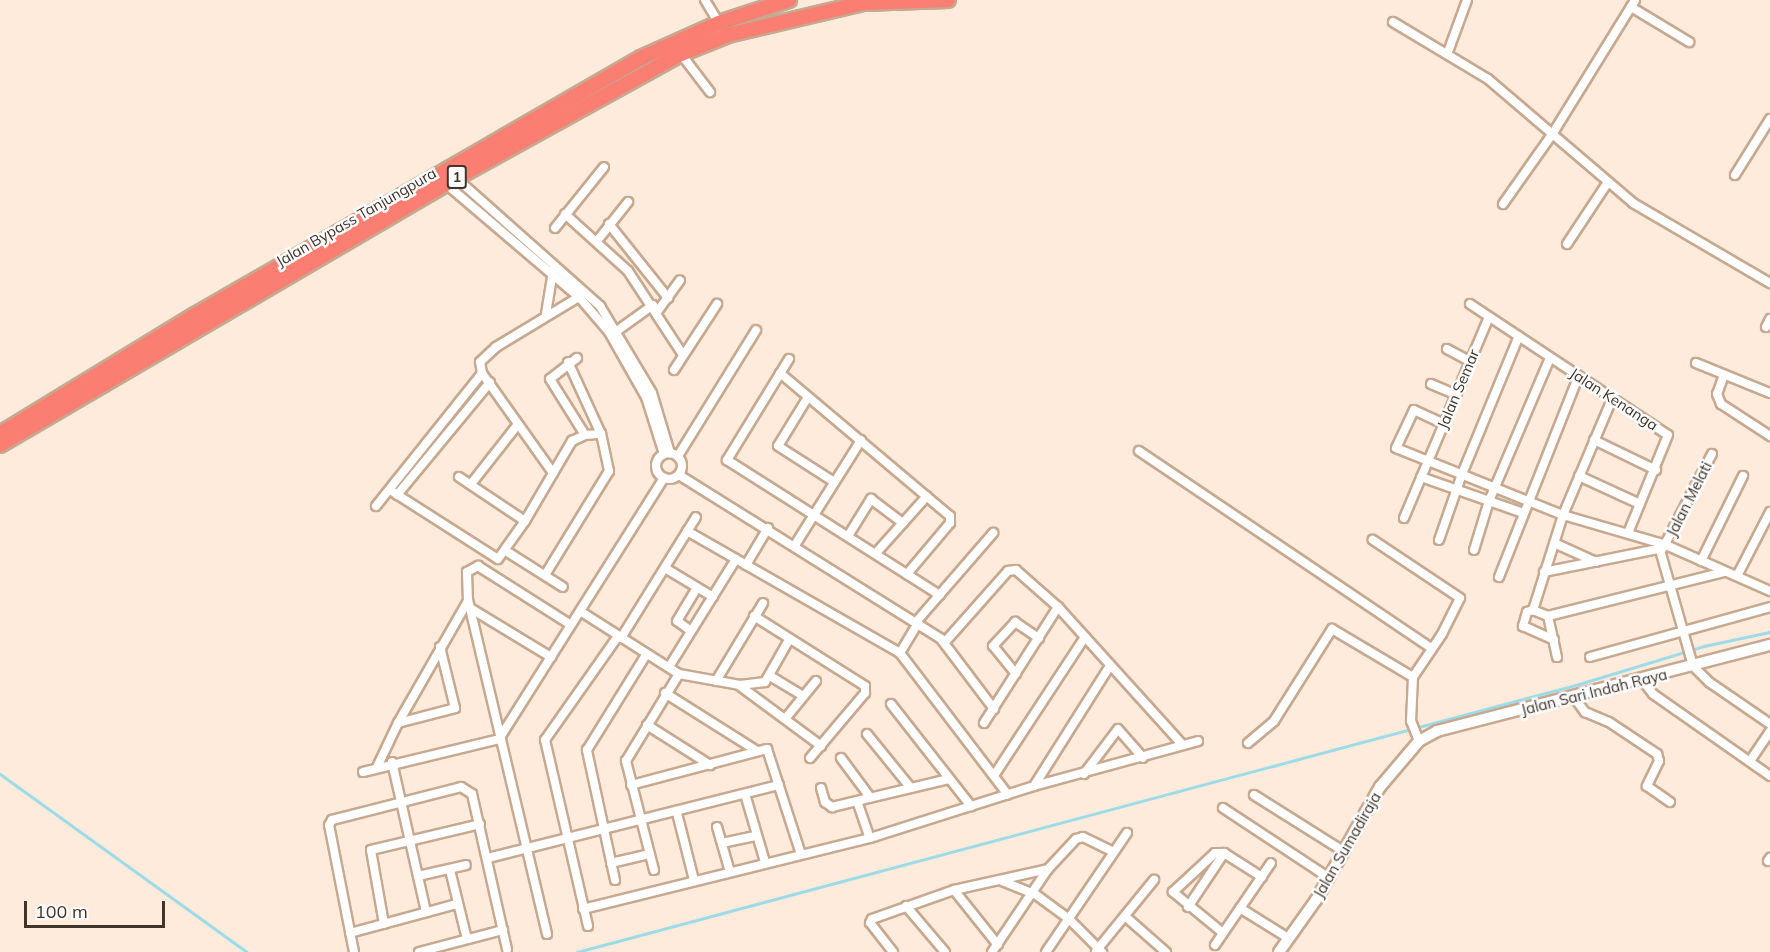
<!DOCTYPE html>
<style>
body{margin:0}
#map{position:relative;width:1770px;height:952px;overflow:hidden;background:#feebdc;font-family:Mulish,sans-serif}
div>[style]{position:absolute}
.stream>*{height:3px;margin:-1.5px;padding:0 1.5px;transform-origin:1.5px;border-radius:1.5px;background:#9edbe8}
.roads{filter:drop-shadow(2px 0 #c6a990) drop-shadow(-2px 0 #c6a990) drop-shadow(0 2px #c6a990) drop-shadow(0 -2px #c6a990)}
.street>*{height:8px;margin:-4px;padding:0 4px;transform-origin:4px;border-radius:4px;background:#fff}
.street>.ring{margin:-4px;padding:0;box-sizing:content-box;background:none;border:8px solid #fff;border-radius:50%}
.secondary>*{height:10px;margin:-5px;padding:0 5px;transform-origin:5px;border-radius:5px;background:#fff}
.highway>*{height:14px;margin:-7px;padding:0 7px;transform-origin:7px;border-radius:7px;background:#fb7e73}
span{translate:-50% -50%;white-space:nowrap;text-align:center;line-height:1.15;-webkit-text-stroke:5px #fcfcfc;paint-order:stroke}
.shield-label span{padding:2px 4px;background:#fcfcfc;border:2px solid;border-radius:4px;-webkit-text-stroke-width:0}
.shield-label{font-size:14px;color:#41352b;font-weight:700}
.street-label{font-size:15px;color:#41352b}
.scale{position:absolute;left:24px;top:901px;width:141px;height:27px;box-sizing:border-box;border:3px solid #41352b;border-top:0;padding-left:8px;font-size:18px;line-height:21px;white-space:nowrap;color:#41352b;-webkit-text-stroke:4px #fcfcfc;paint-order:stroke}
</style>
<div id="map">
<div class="stream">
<i style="left:0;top:774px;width:304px;rotate:35.8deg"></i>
<i style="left:577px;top:952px;width:1037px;rotate:-14.97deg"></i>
<i style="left:1579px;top:684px;width:131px;rotate:-16.9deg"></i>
<i style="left:1704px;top:646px;width:67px;rotate:-12deg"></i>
</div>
<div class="roads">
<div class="street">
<i style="left:705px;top:0;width:27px;rotate:59deg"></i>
<i style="left:1631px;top:7px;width:68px;rotate:31.1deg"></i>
<i style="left:1393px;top:22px;width:111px;rotate:31deg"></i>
<i style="left:1488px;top:79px;width:191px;rotate:40.5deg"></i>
<i style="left:1633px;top:203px;width:159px;rotate:30.3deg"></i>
<i style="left:1448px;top:52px;width:55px;rotate:-69.9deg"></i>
<i style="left:681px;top:54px;width:48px;rotate:52.7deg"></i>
<i style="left:1735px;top:175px;width:66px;rotate:-58deg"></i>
<i style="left:456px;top:178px;width:193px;rotate:41.6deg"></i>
<i style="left:600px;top:306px;width:101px;rotate:59.1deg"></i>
<i style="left:652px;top:393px;width:63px;rotate:73.3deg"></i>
<i style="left:446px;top:184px;width:175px;rotate:40.4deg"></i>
<i style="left:579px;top:297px;width:46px;rotate:49.4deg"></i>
<i style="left:609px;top:332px;width:75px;rotate:60.4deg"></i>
<i style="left:646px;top:397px;width:60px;rotate:72.5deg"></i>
<i style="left:1503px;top:204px;width:87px;rotate:-54.8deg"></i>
<i style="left:1553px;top:133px;width:156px;rotate:-58.3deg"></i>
<i style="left:565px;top:214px;width:85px;rotate:42.1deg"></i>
<i style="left:628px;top:271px;width:100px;rotate:56.8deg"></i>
<i style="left:609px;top:224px;width:95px;rotate:51.4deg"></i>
<i style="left:555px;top:228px;width:78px;rotate:-51.2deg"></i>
<i style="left:597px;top:241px;width:50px;rotate:-51.5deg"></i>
<i style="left:1567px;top:244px;width:74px;rotate:-56.5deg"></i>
<i style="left:1470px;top:304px;width:237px;rotate:33.5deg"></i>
<i style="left:1668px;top:435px;width:106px;rotate:112.2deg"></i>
<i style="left:657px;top:312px;width:39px;rotate:-54deg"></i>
<i style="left:546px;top:314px;width:44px;rotate:-80.8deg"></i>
<i style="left:1766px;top:327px;width:9px;rotate:-63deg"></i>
<i style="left:614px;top:333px;width:48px;rotate:-35.7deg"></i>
<i style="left:1447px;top:349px;width:26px;rotate:28deg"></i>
<i style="left:577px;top:358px;width:34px;rotate:142deg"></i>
<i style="left:550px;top:379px;width:66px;rotate:58deg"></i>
<i style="left:789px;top:359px;width:119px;rotate:121.5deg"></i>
<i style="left:727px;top:460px;width:252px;rotate:32.4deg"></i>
<i style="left:1696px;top:363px;width:80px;rotate:22.1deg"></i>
<i style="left:674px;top:370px;width:79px;rotate:-56.9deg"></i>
<i style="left:780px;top:373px;width:222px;rotate:40.1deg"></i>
<i style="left:950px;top:516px;width:7px;rotate:90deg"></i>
<i style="left:950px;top:523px;width:67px;rotate:130.1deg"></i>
<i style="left:1724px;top:375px;width:20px;rotate:110deg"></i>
<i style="left:1717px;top:394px;width:11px;rotate:68deg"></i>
<i style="left:1721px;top:404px;width:59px;rotate:33.1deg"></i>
<i style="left:1431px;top:384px;width:28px;rotate:23deg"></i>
<i style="left:808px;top:397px;width:57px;rotate:121.5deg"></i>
<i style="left:778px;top:446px;width:67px;rotate:32.7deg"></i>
<i style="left:1612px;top:399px;width:126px;rotate:112.9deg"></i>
<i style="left:1563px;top:515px;width:100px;rotate:107.5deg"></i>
<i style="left:1533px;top:610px;width:16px;rotate:22deg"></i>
<i style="left:1548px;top:616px;width:181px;rotate:-14deg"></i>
<i style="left:1444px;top:424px;width:33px;rotate:-155deg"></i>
<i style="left:1414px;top:410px;width:42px;rotate:115.3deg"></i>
<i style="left:1396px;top:448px;width:180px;rotate:21.9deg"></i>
<i style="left:1563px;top:515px;width:107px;rotate:16.2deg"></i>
<i style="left:1666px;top:545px;width:114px;rotate:23.9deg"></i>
<i style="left:1594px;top:440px;width:69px;rotate:25.8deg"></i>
<i style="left:1139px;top:451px;width:351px;rotate:34deg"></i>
<i class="ring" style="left:656px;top:453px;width:18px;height:18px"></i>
<i style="left:678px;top:456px;width:148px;rotate:-58.2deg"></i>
<i style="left:553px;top:473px;width:123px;rotate:-125.4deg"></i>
<i style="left:482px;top:373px;width:11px;rotate:-100deg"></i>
<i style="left:480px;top:362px;width:22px;rotate:-43deg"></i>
<i style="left:496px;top:347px;width:97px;rotate:-31.1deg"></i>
<i style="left:679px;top:475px;width:309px;rotate:32deg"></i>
<i style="left:941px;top:639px;width:88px;rotate:52.9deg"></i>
<i style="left:1579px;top:476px;width:67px;rotate:24.7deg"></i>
<i style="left:459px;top:477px;width:79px;rotate:33.7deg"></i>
<i style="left:1421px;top:477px;width:108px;rotate:19.4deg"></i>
<i style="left:471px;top:484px;width:76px;rotate:-51.9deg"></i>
<i style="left:390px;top:490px;width:128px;rotate:32.6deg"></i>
<i style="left:498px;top:559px;width:47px;rotate:-54.6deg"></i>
<i style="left:525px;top:521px;width:93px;rotate:-59.6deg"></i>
<i style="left:572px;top:441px;width:14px;rotate:-25deg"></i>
<i style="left:585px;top:435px;width:16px;rotate:-4deg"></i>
<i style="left:397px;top:495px;width:146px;rotate:-50.5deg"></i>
<i style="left:376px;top:506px;width:170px;rotate:-51.4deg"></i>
<i style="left:1404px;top:518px;width:218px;rotate:-67.1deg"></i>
<i style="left:687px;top:531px;width:245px;rotate:29.8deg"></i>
<i style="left:900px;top:653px;width:178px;rotate:52.7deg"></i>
<i style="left:848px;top:536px;width:44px;rotate:-58.1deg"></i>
<i style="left:871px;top:499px;width:40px;rotate:37deg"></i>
<i style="left:1439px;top:540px;width:70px;rotate:-70.8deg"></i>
<i style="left:1462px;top:474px;width:149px;rotate:-67.6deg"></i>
<i style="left:1554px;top:543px;width:46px;rotate:24.3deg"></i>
<i style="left:795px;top:545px;width:124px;rotate:-57.8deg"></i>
<i style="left:1474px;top:550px;width:51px;rotate:-73deg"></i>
<i style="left:1489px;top:501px;width:155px;rotate:-66.9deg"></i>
<i style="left:1660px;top:550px;width:121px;rotate:74.1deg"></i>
<i style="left:1693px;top:666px;width:23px;rotate:45deg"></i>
<i style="left:1709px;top:682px;width:74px;rotate:34.5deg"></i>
<i style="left:506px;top:551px;width:67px;rotate:32.3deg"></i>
<i style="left:876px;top:553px;width:76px;rotate:-48.2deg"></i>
<i style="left:1701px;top:561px;width:95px;rotate:-63.7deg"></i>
<i style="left:746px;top:565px;width:43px;rotate:-59.3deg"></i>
<i style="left:665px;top:568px;width:56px;rotate:31.1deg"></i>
<i style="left:1544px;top:572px;width:121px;rotate:-11.4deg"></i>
<i style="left:1663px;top:548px;width:106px;rotate:-62.5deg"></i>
<i style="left:545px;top:575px;width:122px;rotate:-58.4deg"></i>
<i style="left:609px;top:471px;width:38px;rotate:-102deg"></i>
<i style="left:601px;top:434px;width:79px;rotate:-114.6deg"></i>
<i style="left:1737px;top:576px;width:72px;rotate:-62.7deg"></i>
<i style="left:1499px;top:577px;width:215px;rotate:-68.4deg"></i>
<i style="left:470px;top:608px;width:95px;rotate:31.2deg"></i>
<i style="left:1533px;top:610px;width:6px;rotate:162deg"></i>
<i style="left:1527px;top:612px;width:15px;rotate:106deg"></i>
<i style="left:1523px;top:626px;width:34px;rotate:24deg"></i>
<i style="left:580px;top:611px;width:117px;rotate:32.5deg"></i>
<i style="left:679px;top:674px;width:62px;rotate:10.2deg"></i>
<i style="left:740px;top:685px;width:25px;rotate:-7deg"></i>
<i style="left:765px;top:682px;width:48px;rotate:-60.3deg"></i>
<i style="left:754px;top:616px;width:131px;rotate:32.2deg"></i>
<i style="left:865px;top:686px;width:7px;rotate:90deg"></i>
<i style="left:865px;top:693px;width:85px;rotate:130.2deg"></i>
<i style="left:1548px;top:616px;width:42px;rotate:77.6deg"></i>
<i style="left:916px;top:622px;width:118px;rotate:-49.1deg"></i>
<i style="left:691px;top:631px;width:17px;rotate:-144deg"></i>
<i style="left:677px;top:621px;width:39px;rotate:-59deg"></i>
<i style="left:621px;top:638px;width:142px;rotate:-58.2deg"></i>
<i style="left:945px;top:642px;width:95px;rotate:-48.4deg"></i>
<i style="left:1008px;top:571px;width:8px;rotate:-7deg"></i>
<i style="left:1016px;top:570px;width:56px;rotate:41.4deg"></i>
<i style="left:1058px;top:607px;width:185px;rotate:47.9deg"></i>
<i style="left:900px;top:653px;width:35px;rotate:-59deg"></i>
<i style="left:1590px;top:657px;width:187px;rotate:-15.5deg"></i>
<i style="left:669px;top:667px;width:127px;rotate:-58.2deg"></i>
<i style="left:1016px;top:674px;width:36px;rotate:-129deg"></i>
<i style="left:993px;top:646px;width:33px;rotate:-47deg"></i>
<i style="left:1015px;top:622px;width:29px;rotate:34deg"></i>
<i style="left:770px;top:676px;width:39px;rotate:31deg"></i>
<i style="left:1413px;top:677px;width:44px;rotate:92.6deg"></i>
<i style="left:1411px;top:721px;width:22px;rotate:68deg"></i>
<i style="left:716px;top:681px;width:91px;rotate:-58.9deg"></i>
<i style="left:1643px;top:681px;width:16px;rotate:52deg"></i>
<i style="left:1653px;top:694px;width:143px;rotate:35deg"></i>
<i style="left:740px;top:686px;width:101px;rotate:36.5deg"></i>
<i style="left:665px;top:693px;width:109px;rotate:32.2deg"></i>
<i style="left:1574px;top:697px;width:19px;rotate:54deg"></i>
<i style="left:1585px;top:712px;width:26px;rotate:23deg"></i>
<i style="left:1609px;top:722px;width:58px;rotate:33.7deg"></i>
<i style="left:1657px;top:754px;width:7px;rotate:74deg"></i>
<i style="left:1659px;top:761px;width:28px;rotate:116deg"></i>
<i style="left:1647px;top:786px;width:28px;rotate:35deg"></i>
<i style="left:891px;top:704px;width:130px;rotate:51.9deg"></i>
<i style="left:785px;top:719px;width:49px;rotate:-50.8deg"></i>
<i style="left:398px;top:723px;width:59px;rotate:-14.7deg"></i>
<i style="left:455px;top:708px;width:63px;rotate:-103.8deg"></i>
<i style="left:984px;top:723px;width:138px;rotate:-57.5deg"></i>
<i style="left:647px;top:725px;width:75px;rotate:32.4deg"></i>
<i style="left:867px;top:734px;width:68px;rotate:50.9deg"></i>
<i style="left:1248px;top:743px;width:34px;rotate:-40deg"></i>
<i style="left:1274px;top:721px;width:109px;rotate:-57.8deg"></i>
<i style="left:1332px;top:629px;width:94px;rotate:30.7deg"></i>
<i style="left:1413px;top:677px;width:52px;rotate:-56deg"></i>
<i style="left:1442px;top:634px;width:40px;rotate:-63.4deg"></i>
<i style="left:1460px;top:598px;width:105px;rotate:-146.3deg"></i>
<i style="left:841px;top:758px;width:49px;rotate:53.4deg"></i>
<i style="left:1750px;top:761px;width:36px;rotate:-56deg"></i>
<i style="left:392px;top:762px;width:154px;rotate:77.2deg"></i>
<i style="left:378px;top:765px;width:47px;rotate:-64.5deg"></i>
<i style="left:398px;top:723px;width:141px;rotate:-60.2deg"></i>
<i style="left:363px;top:772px;width:140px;rotate:-13.6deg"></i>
<i style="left:499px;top:739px;width:309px;rotate:-57.7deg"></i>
<i style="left:995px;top:774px;width:164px;rotate:-56.7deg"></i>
<i style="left:1084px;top:774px;width:56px;rotate:-52.9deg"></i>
<i style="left:1118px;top:729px;width:38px;rotate:49deg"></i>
<i style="left:631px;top:785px;width:141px;rotate:-14.8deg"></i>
<i style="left:767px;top:749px;width:110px;rotate:72.1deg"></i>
<i style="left:1034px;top:786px;width:142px;rotate:-57.7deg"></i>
<i style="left:821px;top:788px;width:15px;rotate:74deg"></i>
<i style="left:825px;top:802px;width:9px;rotate:36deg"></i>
<i style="left:832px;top:807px;width:120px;rotate:-13.5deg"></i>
<i style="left:745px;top:794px;width:71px;rotate:73.6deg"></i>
<i style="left:1254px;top:795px;width:105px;rotate:32.2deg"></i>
<i style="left:857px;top:801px;width:39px;rotate:71deg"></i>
<i style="left:1223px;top:808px;width:127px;rotate:33.4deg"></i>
<i style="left:677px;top:813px;width:69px;rotate:75.8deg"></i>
<i style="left:717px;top:827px;width:47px;rotate:73.9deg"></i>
<i style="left:722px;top:843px;width:35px;rotate:-12deg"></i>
<i style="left:488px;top:858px;width:300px;rotate:-14.1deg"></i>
<i style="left:1768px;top:861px;width:4px;rotate:-56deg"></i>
<i style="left:611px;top:863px;width:39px;rotate:-13deg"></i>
<i style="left:450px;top:870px;width:71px;rotate:76.2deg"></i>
<i style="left:654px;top:870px;width:113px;rotate:-104.4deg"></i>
<i style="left:626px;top:761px;width:102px;rotate:-58.7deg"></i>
<i style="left:418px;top:876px;width:49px;rotate:-12.9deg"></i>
<i style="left:615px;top:880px;width:133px;rotate:-102.2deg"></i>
<i style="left:587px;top:750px;width:112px;rotate:-58.2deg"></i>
<i style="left:1002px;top:881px;width:35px;rotate:22deg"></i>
<i style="left:1035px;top:894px;width:42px;rotate:36.3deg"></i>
<i style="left:1069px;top:919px;width:47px;rotate:45deg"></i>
<i style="left:954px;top:890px;width:70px;rotate:51.3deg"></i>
<i style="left:906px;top:906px;width:60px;rotate:49.7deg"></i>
<i style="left:1188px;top:907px;width:65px;rotate:-56.3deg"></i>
<i style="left:1240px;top:908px;width:57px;rotate:32deg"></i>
<i style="left:583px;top:909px;width:296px;rotate:-13.9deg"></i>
<i style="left:870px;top:838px;width:172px;rotate:-17.6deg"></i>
<i style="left:1034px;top:786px;width:170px;rotate:-15.3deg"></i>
<i style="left:1126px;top:917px;width:53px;rotate:41.2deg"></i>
<i style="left:384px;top:924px;width:75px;rotate:-100deg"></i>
<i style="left:371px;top:850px;width:112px;rotate:-13.4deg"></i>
<i style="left:588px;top:926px;width:191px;rotate:-103deg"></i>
<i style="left:545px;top:740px;width:127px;rotate:-54.9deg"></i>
<i style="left:350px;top:933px;width:111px;rotate:-15.2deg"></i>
<i style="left:1223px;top:933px;width:65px;rotate:-140.6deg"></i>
<i style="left:1173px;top:892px;width:57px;rotate:-42.9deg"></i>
<i style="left:1215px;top:853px;width:9px"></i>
<i style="left:1224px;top:853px;width:45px;rotate:32.3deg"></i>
<i style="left:547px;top:934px;width:342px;rotate:-103.3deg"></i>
<i style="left:468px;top:601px;width:29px;rotate:-92deg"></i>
<i style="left:467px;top:572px;width:13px;rotate:-29deg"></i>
<i style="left:478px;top:566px;width:110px;rotate:32.4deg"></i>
<i style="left:1215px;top:945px;width:99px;rotate:-55.7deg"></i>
<i style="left:1096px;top:951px;width:92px;rotate:-50.8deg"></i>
<i style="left:354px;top:952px;width:129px;rotate:-101.1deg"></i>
<i style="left:329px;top:825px;width:6px;rotate:-59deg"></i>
<i style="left:332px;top:820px;width:133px;rotate:-14.3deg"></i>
<i style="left:461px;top:787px;width:13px;rotate:32deg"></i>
<i style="left:472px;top:794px;width:159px;rotate:77.3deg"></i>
<i style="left:419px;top:952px;width:87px;rotate:-14.7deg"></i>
<i style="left:893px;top:952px;width:37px;rotate:-128deg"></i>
<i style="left:870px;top:923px;width:4px;rotate:-63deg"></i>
<i style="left:872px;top:919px;width:87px;rotate:-19.5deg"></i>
<i style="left:954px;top:890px;width:96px;rotate:-12.6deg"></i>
<i style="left:992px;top:952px;width:100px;rotate:-56deg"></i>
<i style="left:1048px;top:869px;width:41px;rotate:-47deg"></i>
<i style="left:1076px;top:839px;width:7px;rotate:-16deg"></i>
<i style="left:1083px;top:837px;width:34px;rotate:26deg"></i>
<i style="left:1046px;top:952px;width:144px;rotate:-55.8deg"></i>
</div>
<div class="secondary">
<i style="left:1279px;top:952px;width:64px;rotate:-54.6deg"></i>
<i style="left:1316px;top:900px;width:130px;rotate:-60.5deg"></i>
<i style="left:1380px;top:787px;width:60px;rotate:-49.7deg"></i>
<i style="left:1419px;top:741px;width:21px;rotate:-29deg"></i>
<i style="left:1437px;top:731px;width:344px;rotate:-14.5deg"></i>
</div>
<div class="highway">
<i style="left:0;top:434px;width:228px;rotate:-31.4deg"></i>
<i style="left:195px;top:315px;width:515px;rotate:-29.95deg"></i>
<i style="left:641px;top:58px;width:85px;rotate:-24.2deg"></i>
<i style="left:719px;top:23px;width:74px;rotate:-18.2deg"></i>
<i style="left:0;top:445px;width:528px;rotate:-30.35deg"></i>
<i style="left:456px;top:178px;width:257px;rotate:-28.9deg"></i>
<i style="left:681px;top:54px;width:51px;rotate:-22deg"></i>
<i style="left:728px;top:35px;width:139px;rotate:-13.3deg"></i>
<i style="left:863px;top:3px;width:85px;rotate:-2deg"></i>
</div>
</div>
<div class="shield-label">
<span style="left:457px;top:177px">1</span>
</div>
<div class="street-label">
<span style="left:356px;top:217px;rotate:-30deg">Jalan Bypass Tanjungpura</span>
<span style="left:1458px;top:389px;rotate:-67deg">Jalan Semar</span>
<span style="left:1614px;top:399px;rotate:33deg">Jalan Kenanga</span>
<span style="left:1689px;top:499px;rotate:-63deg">Jalan Melati</span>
<span style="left:1594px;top:692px;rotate:-14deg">Jalan Sari Indah Raya</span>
<span style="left:1347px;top:845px;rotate:-60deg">Jalan Sumadiraja</span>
</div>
<div class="scale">100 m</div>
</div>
